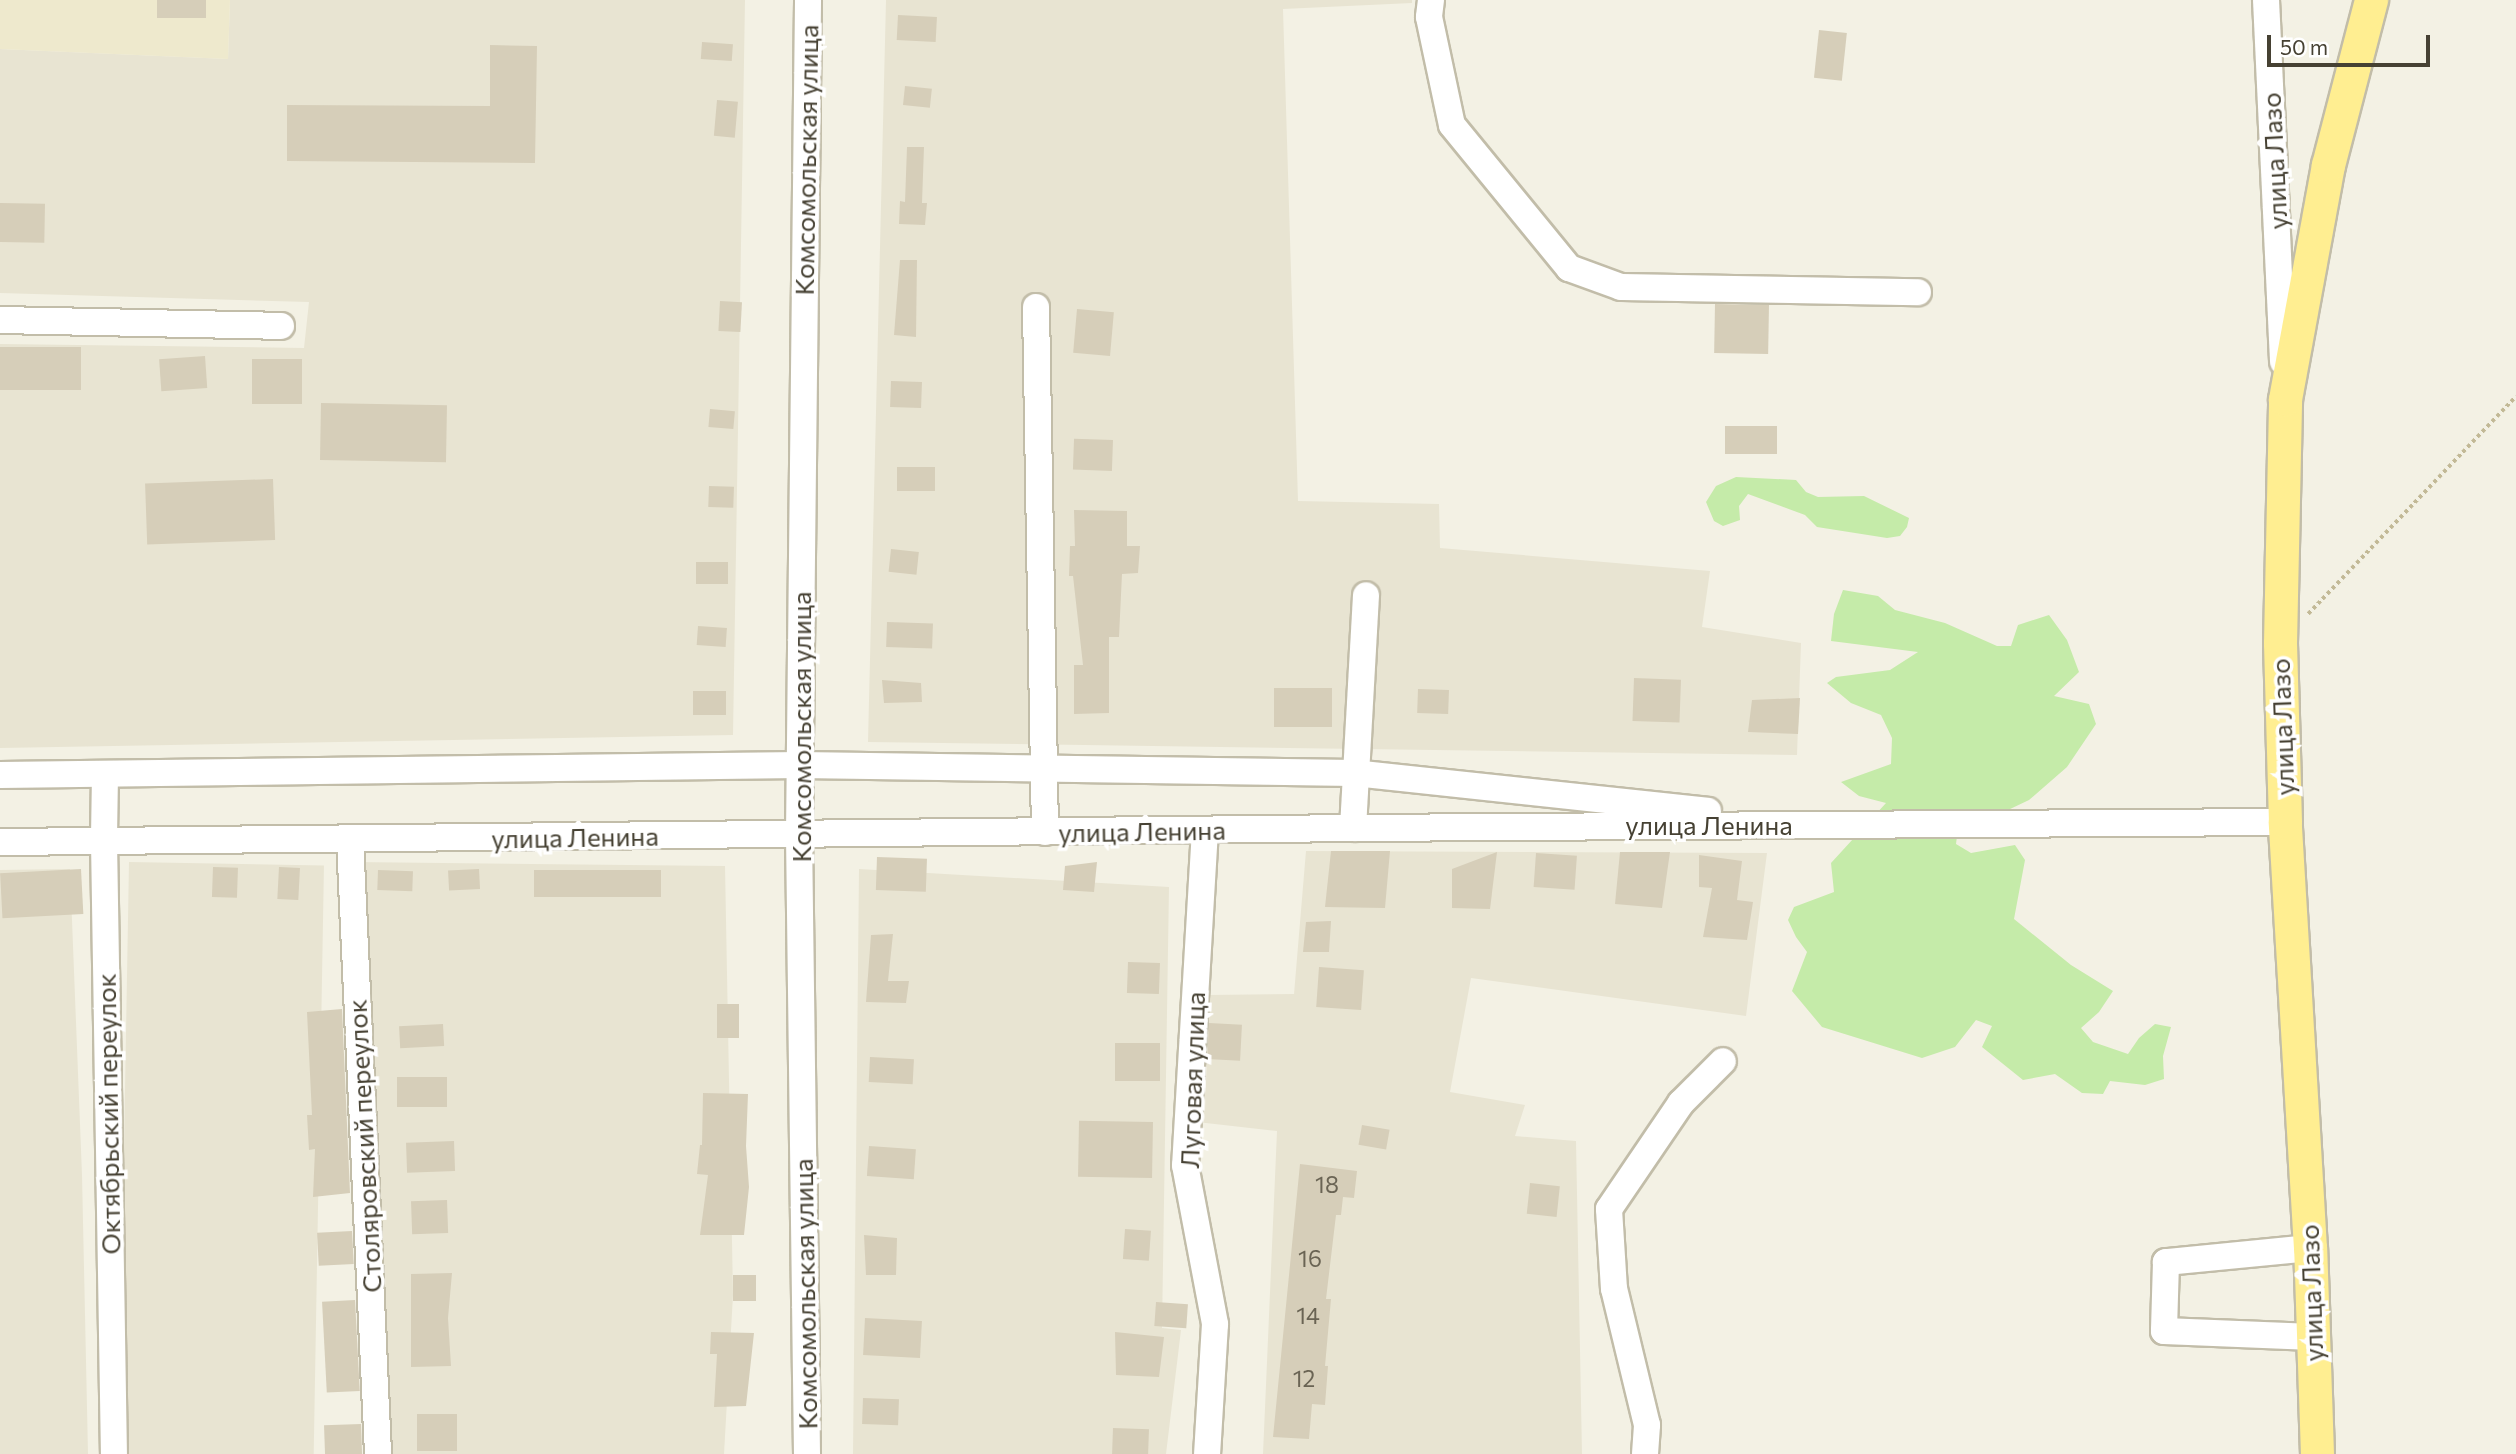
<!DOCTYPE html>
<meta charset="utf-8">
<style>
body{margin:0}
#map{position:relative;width:2516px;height:1454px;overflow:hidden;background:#f3f1e4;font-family:Commissioner,sans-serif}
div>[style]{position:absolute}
.residential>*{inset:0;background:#e8e4d2;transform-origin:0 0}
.education>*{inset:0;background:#eee9cd}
.green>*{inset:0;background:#c5eba9}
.building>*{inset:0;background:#d6ceb9;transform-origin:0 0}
.path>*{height:3.5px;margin-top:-1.75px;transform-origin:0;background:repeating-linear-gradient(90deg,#c2b996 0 3.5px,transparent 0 7px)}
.roads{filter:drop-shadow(2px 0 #c2bda9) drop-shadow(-2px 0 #c2bda9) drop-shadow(0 2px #c2bda9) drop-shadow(0 -2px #c2bda9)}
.minor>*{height:26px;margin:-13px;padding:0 13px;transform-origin:13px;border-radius:13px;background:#fff}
.major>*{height:33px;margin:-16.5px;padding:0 16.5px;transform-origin:16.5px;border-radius:16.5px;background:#ffee91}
span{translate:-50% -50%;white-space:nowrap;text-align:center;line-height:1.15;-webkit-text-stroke:7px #fff;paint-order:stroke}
.number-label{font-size:23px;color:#6a6454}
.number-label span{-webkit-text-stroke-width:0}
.street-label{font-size:26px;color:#464133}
.scale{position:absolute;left:2267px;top:35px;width:163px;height:32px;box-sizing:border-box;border:4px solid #464133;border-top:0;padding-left:9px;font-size:21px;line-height:24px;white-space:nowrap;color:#464133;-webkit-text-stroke:5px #fff;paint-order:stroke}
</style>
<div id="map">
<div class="residential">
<i style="clip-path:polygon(230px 0,745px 0,733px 735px,0 748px,0 344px,304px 348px,309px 302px,0 293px,0 49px,228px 59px)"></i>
<i style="clip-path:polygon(886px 0,1412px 0,1412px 3px,1283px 9px,1298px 501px,1439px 504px,1440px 548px,1710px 571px,1702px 627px,1801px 643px,1797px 755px,868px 742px)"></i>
<i style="clip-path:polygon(1306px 851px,1767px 853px,1746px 1016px,1471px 978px,1450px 1092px,1525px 1105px,1515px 1136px,1576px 1141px,1582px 1454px,1263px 1454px,1277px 1131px,1197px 1122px,1209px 995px,1294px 994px)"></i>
<i style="left:129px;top:862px;width:195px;height:592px;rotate:1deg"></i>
<i style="clip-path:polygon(353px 862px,725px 866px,733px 1295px,724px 1454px,388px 1454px)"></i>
<i style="clip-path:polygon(70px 869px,82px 1175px,88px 1454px,0 1454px,0 870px)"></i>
<i style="clip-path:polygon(859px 869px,1169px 887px,1162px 1328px,1181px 1330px,1166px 1454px,853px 1454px)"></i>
</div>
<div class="education">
<i style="clip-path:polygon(0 0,230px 0,228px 59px,0 49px)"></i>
</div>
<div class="green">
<i style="clip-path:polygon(1736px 477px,1796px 480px,1806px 492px,1818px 497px,1864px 496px,1909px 518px,1907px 527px,1900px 536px,1887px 538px,1817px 527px,1805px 515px,1748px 494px,1739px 506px,1740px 520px,1723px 526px,1714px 521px,1706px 502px,1716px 486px)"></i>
<i style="clip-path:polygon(1843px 590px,1878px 596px,1895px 610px,1945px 623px,1997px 646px,2011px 646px,2018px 625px,2049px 615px,2067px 640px,2079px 672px,2054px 696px,2089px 704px,2096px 724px,2067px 767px,2029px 800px,2008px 810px,1960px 813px,1956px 844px,1971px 853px,2015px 845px,2025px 860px,2014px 919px,2071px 965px,2113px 991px,2099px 1012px,2081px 1028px,2093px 1042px,2128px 1054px,2139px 1038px,2155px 1024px,2171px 1027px,2163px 1056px,2164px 1079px,2145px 1085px,2110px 1081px,2103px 1094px,2082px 1093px,2055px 1074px,2023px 1080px,1982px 1047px,1992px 1026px,1976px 1020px,1955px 1047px,1922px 1058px,1822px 1027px,1792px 991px,1807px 952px,1796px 937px,1788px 920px,1794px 907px,1834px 892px,1831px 863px,1886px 803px,1859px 796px,1841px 782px,1891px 764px,1892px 738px,1881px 715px,1851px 703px,1827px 683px,1836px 677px,1890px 670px,1918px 652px,1831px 641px,1834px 614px)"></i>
</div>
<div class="building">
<i style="left:157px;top:0;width:49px;height:18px"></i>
<i style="left:898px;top:15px;width:39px;height:25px;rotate:3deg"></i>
<i style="left:1819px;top:30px;width:28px;height:48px;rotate:6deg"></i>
<i style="left:702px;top:42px;width:31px;height:17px;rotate:4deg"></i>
<i style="clip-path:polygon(490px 45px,537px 46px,535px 163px,287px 161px,287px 105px,490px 106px)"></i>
<i style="left:905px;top:86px;width:27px;height:19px;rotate:6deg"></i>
<i style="left:717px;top:100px;width:21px;height:36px;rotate:5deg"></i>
<i style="clip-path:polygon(907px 147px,924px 147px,922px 203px,927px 203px,925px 225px,899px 224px,900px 201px,905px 202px)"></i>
<i style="left:0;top:203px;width:45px;height:39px;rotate:1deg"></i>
<i style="clip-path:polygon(900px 260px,917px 260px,916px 337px,894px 335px)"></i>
<i style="left:720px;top:301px;width:22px;height:30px;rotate:3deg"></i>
<i style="left:1715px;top:304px;width:54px;height:49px;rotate:1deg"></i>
<i style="left:1077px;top:309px;width:37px;height:44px;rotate:5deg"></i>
<i style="left:0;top:347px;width:81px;height:43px"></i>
<i style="left:205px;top:356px;width:32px;height:46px;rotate:86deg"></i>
<i style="left:302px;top:359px;width:45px;height:50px;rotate:90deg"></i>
<i style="left:891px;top:381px;width:31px;height:26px;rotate:2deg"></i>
<i style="left:321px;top:403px;width:126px;height:57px;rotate:1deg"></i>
<i style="left:710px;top:409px;width:25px;height:18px;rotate:5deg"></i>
<i style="left:1777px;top:426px;width:28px;height:52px;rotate:90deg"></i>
<i style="left:1113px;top:440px;width:31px;height:39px;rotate:92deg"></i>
<i style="left:897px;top:467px;width:38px;height:24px"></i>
<i style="left:273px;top:479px;width:61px;height:128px;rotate:88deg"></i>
<i style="left:709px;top:486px;width:25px;height:21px;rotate:2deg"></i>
<i style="clip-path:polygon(1074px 510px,1127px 511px,1127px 546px,1140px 546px,1138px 573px,1122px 574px,1119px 637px,1109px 637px,1109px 713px,1074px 714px,1074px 665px,1083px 665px,1073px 576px,1069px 576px,1070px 546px,1075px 546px)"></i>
<i style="left:891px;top:549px;width:28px;height:23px;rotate:6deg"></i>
<i style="left:696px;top:562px;width:32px;height:22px"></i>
<i style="left:887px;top:622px;width:46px;height:25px;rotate:2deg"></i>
<i style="left:698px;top:626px;width:29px;height:19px;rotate:4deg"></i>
<i style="left:1634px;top:678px;width:47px;height:43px;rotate:2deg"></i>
<i style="clip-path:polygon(882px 680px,921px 683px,922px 702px,884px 703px)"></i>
<i style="left:1332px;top:688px;width:39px;height:58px;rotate:90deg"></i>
<i style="left:1418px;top:689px;width:31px;height:24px;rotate:2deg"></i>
<i style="left:726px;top:691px;width:24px;height:33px;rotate:90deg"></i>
<i style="clip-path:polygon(1800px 698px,1798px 734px,1748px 732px,1752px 700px)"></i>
<i style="clip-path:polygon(1331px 851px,1390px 851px,1385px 908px,1325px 907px)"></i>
<i style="clip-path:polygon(1497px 852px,1490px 909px,1452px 908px,1452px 869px)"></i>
<i style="clip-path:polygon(1620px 852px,1670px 852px,1662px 908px,1615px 904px)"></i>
<i style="left:1536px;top:853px;width:41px;height:34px;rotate:4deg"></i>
<i style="clip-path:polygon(1699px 855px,1742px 861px,1737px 900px,1753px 902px,1747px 940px,1703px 937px,1712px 888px,1699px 887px)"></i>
<i style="left:877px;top:857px;width:50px;height:33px;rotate:2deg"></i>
<i style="clip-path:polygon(1097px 862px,1094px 892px,1063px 890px,1065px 866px)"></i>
<i style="left:213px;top:867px;width:25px;height:30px;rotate:2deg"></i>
<i style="left:279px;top:867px;width:21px;height:32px;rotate:3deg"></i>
<i style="left:81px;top:869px;width:45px;height:81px;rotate:87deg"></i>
<i style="left:479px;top:869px;width:20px;height:31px;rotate:87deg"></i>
<i style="left:378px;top:870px;width:35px;height:20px;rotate:2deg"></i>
<i style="left:661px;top:870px;width:27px;height:127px;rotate:90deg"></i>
<i style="clip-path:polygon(1331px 921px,1329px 952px,1303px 952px,1306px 922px)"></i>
<i style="clip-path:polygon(893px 934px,888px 981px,909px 981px,906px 1003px,866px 1002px,871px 935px)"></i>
<i style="left:1128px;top:962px;width:32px;height:31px;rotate:2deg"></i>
<i style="left:1319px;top:967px;width:45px;height:40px;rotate:4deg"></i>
<i style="left:717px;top:1004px;width:22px;height:34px"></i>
<i style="clip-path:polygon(342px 1009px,350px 1193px,313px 1197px,315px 1149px,309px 1150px,307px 1115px,312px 1115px,307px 1012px)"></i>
<i style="left:1209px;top:1023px;width:33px;height:36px;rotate:3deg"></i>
<i style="left:443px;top:1024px;width:22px;height:44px;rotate:87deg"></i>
<i style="left:1115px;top:1043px;width:45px;height:38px"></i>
<i style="left:870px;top:1057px;width:44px;height:25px;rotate:3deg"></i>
<i style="left:447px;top:1077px;width:30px;height:50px;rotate:90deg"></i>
<i style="clip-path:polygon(703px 1093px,748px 1094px,746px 1146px,749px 1187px,744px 1235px,700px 1235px,708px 1175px,697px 1174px,700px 1145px,702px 1145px)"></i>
<i style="left:1153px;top:1122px;width:56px;height:74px;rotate:91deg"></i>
<i style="left:1362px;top:1125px;width:28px;height:20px;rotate:10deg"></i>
<i style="left:454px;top:1141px;width:30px;height:48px;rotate:88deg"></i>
<i style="left:869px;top:1146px;width:47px;height:30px;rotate:4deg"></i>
<i style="clip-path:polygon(1300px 1164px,1357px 1171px,1354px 1198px,1343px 1197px,1341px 1215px,1336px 1215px,1326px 1299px,1331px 1299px,1325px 1366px,1328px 1366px,1325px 1405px,1312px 1404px,1309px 1439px,1273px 1437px)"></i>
<i style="left:1530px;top:1183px;width:30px;height:31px;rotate:6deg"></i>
<i style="left:447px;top:1200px;width:33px;height:36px;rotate:88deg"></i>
<i style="left:1125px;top:1229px;width:26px;height:30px;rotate:4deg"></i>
<i style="left:352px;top:1231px;width:33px;height:35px;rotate:87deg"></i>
<i style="clip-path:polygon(864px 1235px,897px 1238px,896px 1275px,866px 1275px)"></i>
<i style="clip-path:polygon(452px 1273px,448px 1318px,451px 1366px,411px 1367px,411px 1274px)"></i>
<i style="left:733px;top:1275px;width:23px;height:26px"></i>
<i style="left:355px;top:1300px;width:91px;height:33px;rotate:87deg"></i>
<i style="left:1156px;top:1302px;width:32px;height:24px;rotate:4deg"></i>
<i style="left:865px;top:1318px;width:57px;height:37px;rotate:3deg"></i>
<i style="clip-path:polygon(711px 1332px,754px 1333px,746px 1406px,714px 1407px,717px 1354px,710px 1354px)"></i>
<i style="clip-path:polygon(1115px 1332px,1164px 1337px,1159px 1377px,1116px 1375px)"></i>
<i style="left:863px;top:1398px;width:36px;height:26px;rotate:2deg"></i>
<i style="left:457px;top:1414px;width:37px;height:40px;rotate:90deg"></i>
<i style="left:361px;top:1424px;width:30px;height:37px;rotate:88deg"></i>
<i style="left:1113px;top:1428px;width:36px;height:26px;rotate:2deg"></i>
</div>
<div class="path">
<i style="left:2308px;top:614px;width:301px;rotate:-46.3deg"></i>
</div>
<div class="roads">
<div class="minor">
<i style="left:1431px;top:0;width:17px;rotate:97deg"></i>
<i style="left:1429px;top:17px;width:110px;rotate:78deg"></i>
<i style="left:1452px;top:125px;width:185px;rotate:50.7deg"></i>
<i style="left:1569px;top:268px;width:55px;rotate:20.1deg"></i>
<i style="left:1621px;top:287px;width:297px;rotate:1deg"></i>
<i style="left:2266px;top:0;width:362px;rotate:87.3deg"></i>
<i style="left:1036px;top:307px;width:525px;rotate:89.02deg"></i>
<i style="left:0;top:320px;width:281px;rotate:1.2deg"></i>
<i style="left:105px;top:774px;width:67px;rotate:90.9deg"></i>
<i style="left:104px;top:841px;width:613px;rotate:89.07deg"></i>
<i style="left:0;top:775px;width:800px;rotate:-0.72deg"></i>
<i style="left:800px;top:765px;width:554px;rotate:0.83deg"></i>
<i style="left:1354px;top:773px;width:356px;rotate:6.1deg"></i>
<i style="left:1353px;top:828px;width:233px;rotate:-86.8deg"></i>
<i style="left:1205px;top:830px;width:336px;rotate:93.4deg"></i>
<i style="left:1185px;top:1165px;width:162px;rotate:79.3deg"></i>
<i style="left:1215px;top:1324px;width:130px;rotate:93.5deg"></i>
<i style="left:350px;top:839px;width:616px;rotate:87.39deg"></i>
<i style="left:0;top:842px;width:1353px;rotate:-0.59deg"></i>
<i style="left:1353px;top:828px;width:932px;rotate:-0.37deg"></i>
<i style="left:2310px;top:1248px;width:145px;rotate:174.4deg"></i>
<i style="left:2166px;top:1262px;width:69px;rotate:91.7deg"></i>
<i style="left:2164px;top:1331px;width:149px;rotate:2.3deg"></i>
<i style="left:807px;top:1454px;width:620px;rotate:-90.74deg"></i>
<i style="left:799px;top:834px;width:834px;rotate:-89.38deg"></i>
<i style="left:1645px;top:1454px;width:29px;rotate:-86deg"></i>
<i style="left:1647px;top:1425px;width:140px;rotate:-103.6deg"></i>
<i style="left:1614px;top:1289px;width:80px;rotate:-93.6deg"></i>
<i style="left:1609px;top:1209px;width:128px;rotate:-55.8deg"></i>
<i style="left:1681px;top:1103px;width:59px;rotate:-45deg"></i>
</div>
<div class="major">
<i style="left:2317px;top:1454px;width:206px;rotate:-91.9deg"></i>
<i style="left:2310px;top:1248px;width:427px;rotate:-93.4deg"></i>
<i style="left:2285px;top:822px;width:179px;rotate:-91.6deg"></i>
<i style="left:2280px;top:643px;width:244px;rotate:-88.8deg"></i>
<i style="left:2285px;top:399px;width:238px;rotate:-79.6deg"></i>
<i style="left:2328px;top:165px;width:171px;rotate:-75.4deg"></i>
</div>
</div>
<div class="number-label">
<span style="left:1327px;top:1184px">18</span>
<span style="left:1310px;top:1258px">16</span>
<span style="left:1308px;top:1315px">14</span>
<span style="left:1304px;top:1378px">12</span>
</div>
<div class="street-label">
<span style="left:806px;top:160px;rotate:-89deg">Комсомольская улица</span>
<span style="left:2274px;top:161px;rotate:-93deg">улица Лазо</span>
<span style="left:801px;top:727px;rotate:-90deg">Комсомольская улица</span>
<span style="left:2282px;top:727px;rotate:-92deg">улица Лазо</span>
<span style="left:1709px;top:825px">улица Ленина</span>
<span style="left:1142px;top:831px;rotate:-1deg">улица Ленина</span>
<span style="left:575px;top:837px;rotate:-1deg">улица Ленина</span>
<span style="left:1192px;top:1080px;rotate:-88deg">Луговая улица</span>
<span style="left:108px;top:1114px;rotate:-91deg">Октябрьский переулок</span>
<span style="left:364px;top:1146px;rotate:-93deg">Столяровский переулок</span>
<span style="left:2311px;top:1293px;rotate:-92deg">улица Лазо</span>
<span style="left:805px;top:1294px;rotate:-91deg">Комсомольская улица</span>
</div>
<div class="scale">50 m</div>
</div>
